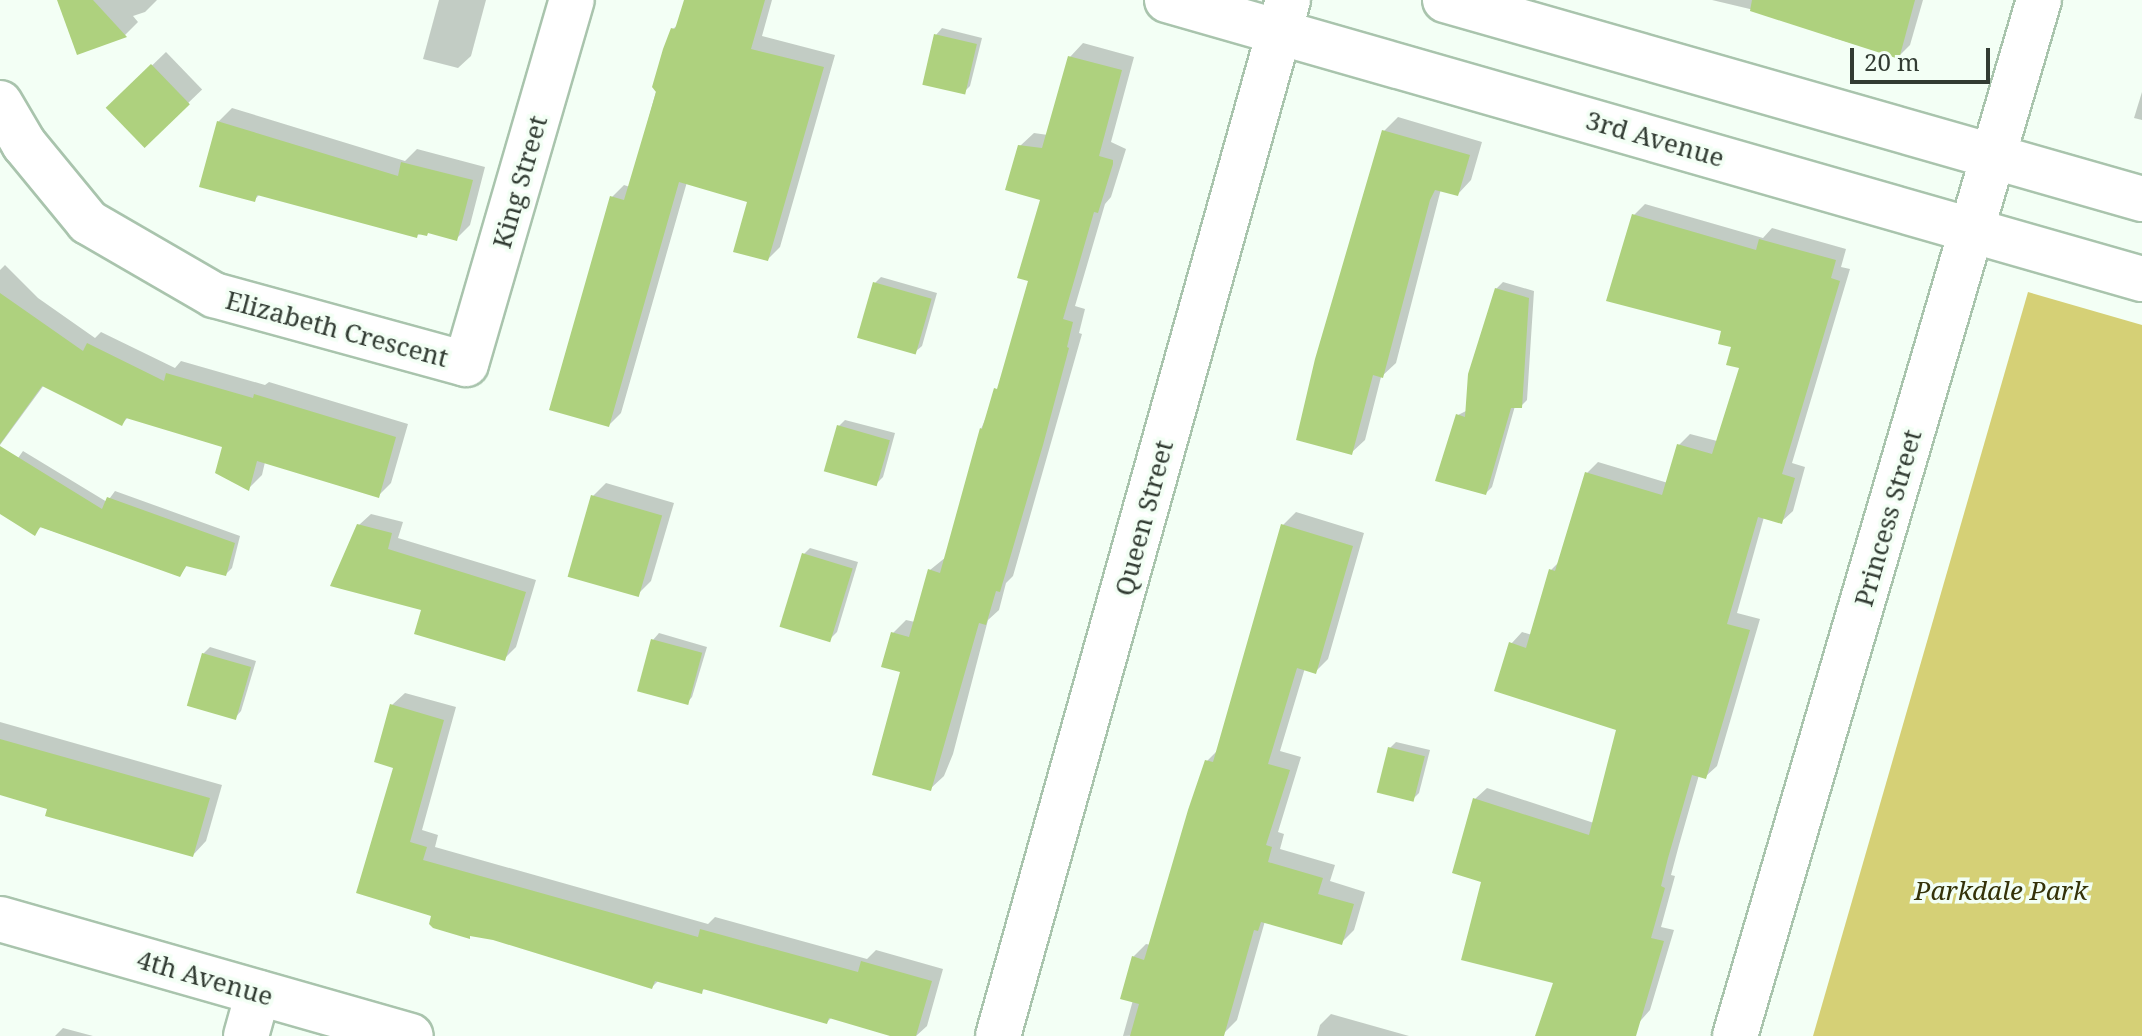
<!DOCTYPE html>
<style>
body{margin:0}
#map{position:relative;width:2142px;height:1036px;overflow:hidden;background:#f3fff5;font-family:"Noto Serif",serif}
div>[style]{position:absolute}
.green>*{inset:0;background:#d5d076}
.shadow>*{inset:0;background:#0003;transform-origin:0 0}
.building>*{inset:0;background:#aed17e;transform-origin:0 0}
.roads{filter:drop-shadow(2px 0 #a9c4ad) drop-shadow(-2px 0 #a9c4ad) drop-shadow(0 2px #a9c4ad) drop-shadow(0 -2px #a9c4ad)}
.street>*{height:44px;margin:-22px;padding:0 22px;transform-origin:22px;border-radius:22px;background:#fff}
.secondary>*{height:44px;margin:-22px;padding:0 22px;transform-origin:22px;border-radius:22px;background:#fff}
span{translate:-50% -50%;white-space:nowrap;text-align:center;line-height:1.15;-webkit-text-stroke:7px #f3fff5;paint-order:stroke}
.street-label{font-size:26px;color:#323c33}
.park-label{font-size:26px;color:#343209;font-style:italic}
.scale{position:absolute;left:1850px;top:48px;width:140px;height:36px;box-sizing:border-box;border:4px solid #323c33;border-top:0;padding-left:10px;font-size:24px;line-height:28px;white-space:nowrap;color:#323c33;-webkit-text-stroke:6px #f3fff5;paint-order:stroke}
</style>
<div id="map">
<div class="green">
<i style="clip-path:polygon(2028px 292px,2142px 325px,2142px 1036px,1813px 1036px)"></i>
</div>
<div class="shadow">
<i style="clip-path:polygon(62px 0,157px 0,145px 12px,133px 16px,138px 22px,125px 35px,78px 52px)"></i>
<i style="clip-path:polygon(439px 0,486px 0,471px 56px,458px 68px,423px 59px)"></i>
<i style="clip-path:polygon(686px 0,772px 0,762px 36px,835px 55px,780px 247px,768px 259px,749px 200px,687px 182px,621px 413px,609px 425px,612px 197px,624px 185px,630px 187px,673px 29px,680px 23px)"></i>
<i style="clip-path:polygon(1712px 0,1764px 0,1754px 10px)"></i>
<i style="clip-path:polygon(1842px 0,1923px 0,1910px 45px,1898px 57px,1831px 37px)"></i>
<i style="clip-path:polygon(942px 28px,982px 38px,970px 86px,963px 93px,936px 35px)"></i>
<i style="clip-path:polygon(1083px 43px,1134px 57px,1111px 142px,1126px 149px,1111px 197px,1105px 204px,1075px 306px,1085px 309px,1079px 333px,1082px 334px,1013px 576px,1006px 583px,999px 610px,988px 620px,953px 754px,944px 776px,930px 789px,893px 633px,906px 620px,915px 622px,930px 570px,946px 557px,981px 429px,1000px 385px,1030px 280px,1042px 199px,1020px 146px,1034px 133px,1048px 135px,1070px 57px)"></i>
<i style="left:166px;top:52px;width:52px;height:81px;rotate:46deg"></i>
<i style="clip-path:polygon(2142px 92px,2142px 120px,2134px 118px)"></i>
<i style="clip-path:polygon(232px 108px,405px 161px,417px 149px,485px 167px,470px 225px,456px 239px,429px 232px,417px 235px,260px 194px,254px 200px,218px 122px)"></i>
<i style="clip-path:polygon(1398px 117px,1482px 142px,1471px 180px,1458px 194px,1441px 189px,1396px 363px,1381px 377px,1365px 440px,1351px 453px,1384px 131px)"></i>
<i style="clip-path:polygon(1645px 204px,1763px 238px,1772px 228px,1846px 249px,1841px 267px,1850px 269px,1792px 463px,1805px 467px,1793px 511px,1781px 522px,1764px 517px,1737px 613px,1760px 619px,1717px 766px,1705px 777px,1699px 775px,1679px 845px,1671px 875px,1675px 876px,1661px 927px,1674px 930px,1650px 1010px,1627px 1036px,1537px 1036px,1556px 982px,1483px 880px,1475px 799px,1487px 788px,1594px 823px,1619px 729px,1511px 644px,1522px 632px,1532px 635px,1551px 570px,1560px 561px,1587px 473px,1598px 462px,1668px 483px,1679px 445px,1690px 434px,1717px 441px,1741px 367px,1724px 330px,1634px 215px)"></i>
<i style="clip-path:polygon(5px 265px,38px 298px,95px 338px,101px 332px,175px 368px,181px 361px,265px 385px,269px 382px,408px 424px,391px 483px,378px 496px,265px 462px,262px 475px,249px 488px,224px 445px,129px 416px,122px 424px,44px 385px,0 445px,0 270px)"></i>
<i style="clip-path:polygon(881px 277px,937px 293px,922px 346px,915px 352px,875px 283px)"></i>
<i style="clip-path:polygon(1503px 282px,1534px 291px,1527px 400px,1521px 406px,1515px 406px,1492px 487px,1486px 493px,1458px 415px,1468px 410px,1496px 289px)"></i>
<i style="clip-path:polygon(845px 420px,895px 433px,883px 477px,877px 483px,839px 426px)"></i>
<i style="clip-path:polygon(23px 451px,107px 502px,115px 491px,240px 536px,232px 568px,226px 574px,188px 564px,180px 575px,41px 527px,34px 533px,0 512px,0 484px)"></i>
<i style="clip-path:polygon(606px 483px,674px 503px,651px 581px,637px 595px,593px 496px)"></i>
<i style="clip-path:polygon(1296px 512px,1364px 533px,1328px 659px,1315px 672px,1305px 668px,1280px 751px,1301px 757px,1278px 832px,1284px 834px,1280px 849px,1335px 865px,1330px 881px,1365px 892px,1354px 930px,1341px 943px,1265px 921px,1237px 1020px,1224px 1033px,1123px 1036px,1133px 1000px,1133px 957px,1146px 944px,1151px 945px,1207px 761px,1219px 749px,1283px 525px)"></i>
<i style="clip-path:polygon(371px 514px,403px 522px,398px 538px,536px 580px,516px 647px,504px 659px,424px 609px,359px 525px)"></i>
<i style="clip-path:polygon(810px 548px,858px 562px,837px 632px,831px 638px,804px 554px)"></i>
<i style="clip-path:polygon(659px 633px,707px 647px,692px 697px,686px 704px,653px 640px)"></i>
<i style="clip-path:polygon(210px 647px,256px 661px,241px 711px,235px 718px,203px 654px)"></i>
<i style="clip-path:polygon(405px 693px,456px 707px,422px 830px,438px 835px,435px 847px,708px 924px,715px 917px,867px 959px,876px 950px,943px 969px,927px 1026px,916px 1036px,905px 1036px,832px 1017px,827px 1022px,706px 987px,701px 992px,659px 980px,652px 987px,359px 892px,395px 766px,392px 705px)"></i>
<i style="clip-path:polygon(0 722px,222px 785px,206px 841px,193px 855px,0 792px)"></i>
<i style="clip-path:polygon(1396px 742px,1430px 750px,1419px 793px,1413px 799px,1390px 748px)"></i>
<i style="clip-path:polygon(1331px 1014px,1409px 1036px,1317px 1036px,1320px 1025px)"></i>
<i style="clip-path:polygon(63px 1028px,93px 1036px,55px 1036px)"></i>
</div>
<div class="building">
<i style="clip-path:polygon(57px 0,93px 0,127px 37px,77px 55px)"></i>
<i style="clip-path:polygon(684px 0,765px 0,751px 49px,824px 67px,768px 261px,733px 252px,747px 202px,679px 182px,609px 427px,549px 410px,610px 196px,624px 200px,656px 92px,652px 87px,663px 49px,671px 28px,675px 29px)"></i>
<i style="clip-path:polygon(1752px 0,1915px 0,1899px 59px,1750px 11px)"></i>
<i style="left:934px;top:34px;width:44px;height:52px;rotate:13deg"></i>
<i style="clip-path:polygon(1068px 56px,1122px 70px,1099px 156px,1113px 160px,1113px 164px,1098px 213px,1094px 212px,1063px 319px,1073px 322px,1067px 347px,1069px 348px,1043px 445px,1000px 592px,996px 591px,986px 625px,979px 623px,931px 791px,872px 775px,900px 672px,881px 667px,891px 632px,909px 637px,928px 569px,940px 573px,980px 428px,982px 429px,994px 388px,997px 389px,1028px 281px,1017px 278px,1040px 200px,1005px 190px,1018px 145px,1042px 148px)"></i>
<i style="left:151px;top:64px;width:56px;height:63px;rotate:46deg"></i>
<i style="clip-path:polygon(217px 121px,398px 176px,401px 162px,473px 180px,457px 241px,428px 233px,427px 236px,418px 234px,417px 238px,257px 195px,255px 202px,199px 187px)"></i>
<i style="clip-path:polygon(1382px 130px,1470px 155px,1458px 196px,1435px 190px,1430px 200px,1383px 378px,1373px 375px,1352px 455px,1296px 440px,1315px 359px)"></i>
<i style="clip-path:polygon(1632px 214px,1756px 250px,1759px 239px,1836px 260px,1831px 278px,1840px 281px,1782px 474px,1795px 478px,1782px 524px,1758px 517px,1727px 624px,1750px 630px,1706px 779px,1692px 775px,1668px 858px,1661px 886px,1665px 888px,1651px 938px,1664px 941px,1636px 1036px,1535px 1036px,1553px 983px,1461px 960px,1481px 882px,1452px 873px,1473px 798px,1589px 835px,1616px 730px,1494px 691px,1509px 642px,1526px 648px,1549px 569px,1555px 571px,1585px 472px,1662px 495px,1677px 444px,1712px 454px,1739px 368px,1726px 365px,1731px 347px,1718px 344px,1721px 331px,1606px 301px)"></i>
<i style="left:873px;top:282px;width:61px;height:58px;rotate:16deg"></i>
<i style="clip-path:polygon(1495px 288px,1529px 298px,1522px 408px,1511px 408px,1486px 495px,1435px 481px,1456px 414px,1465px 417px,1468px 374px)"></i>
<i style="clip-path:polygon(0 293px,83px 351px,87px 343px,164px 381px,166px 373px,253px 398px,254px 394px,396px 437px,379px 498px,257px 461px,249px 491px,215px 473px,222px 447px,126px 418px,122px 426px,42px 386px,0 444px)"></i>
<i style="left:837px;top:425px;width:55px;height:48px;rotate:16deg"></i>
<i style="clip-path:polygon(0 446px,102px 509px,107px 497px,235px 543px,226px 576px,186px 566px,180px 577px,40px 527px,35px 536px,0 514px)"></i>
<i style="left:591px;top:495px;width:74px;height:85px;rotate:16deg"></i>
<i style="clip-path:polygon(357px 524px,392px 533px,388px 549px,526px 592px,505px 661px,414px 634px,421px 610px,330px 586px)"></i>
<i style="clip-path:polygon(1281px 524px,1353px 546px,1316px 674px,1297px 668px,1268px 764px,1290px 770px,1266px 845px,1272px 847px,1268px 862px,1323px 878px,1318px 894px,1354px 904px,1342px 945px,1261px 922px,1258px 931px,1254px 930px,1224px 1036px,1130px 1036px,1139px 1004px,1120px 999px,1132px 956px,1144px 960px,1145px 957px,1188px 810px,1205px 760px,1213px 762px)"></i>
<i style="left:802px;top:553px;width:53px;height:77px;rotate:17deg"></i>
<i style="left:651px;top:639px;width:53px;height:54px;rotate:15deg"></i>
<i style="left:202px;top:653px;width:51px;height:55px;rotate:16deg"></i>
<i style="clip-path:polygon(390px 704px,444px 720px,410px 842px,427px 847px,423px 860px,698px 937px,700px 929px,858px 972px,861px 961px,932px 981px,916px 1036px,890px 1036px,829px 1018px,827px 1024px,703px 989px,702px 994px,655px 981px,652px 989px,493px 940px,470px 936px,470px 939px,433px 928px,429px 924px,431px 916px,356px 893px,393px 768px,374px 762px)"></i>
<i style="clip-path:polygon(0 739px,210px 798px,193px 857px,45px 816px,47px 809px,0 795px)"></i>
<i style="left:1388px;top:747px;width:38px;height:47px;rotate:14deg"></i>
</div>
<div class="roads">
<div class="street">
<i style="left:1167px;top:0;width:1014px;rotate:15.97deg"></i>
<i style="left:1445px;top:0;width:725px;rotate:15.93deg"></i>
<i style="left:0;top:103px;width:48px;rotate:59.7deg"></i>
<i style="left:24px;top:144px;width:101px;rotate:50.6deg"></i>
<i style="left:88px;top:222px;width:146px;rotate:30.1deg"></i>
<i style="left:214px;top:295px;width:261px;rotate:15.3deg"></i>
<i style="left:466px;top:364px;width:379px;rotate:-73.8deg"></i>
<i style="left:246px;top:1036px;width:45px;rotate:-74.4deg"></i>
<i style="left:998px;top:1036px;width:1076px;rotate:-74.36deg"></i>
<i style="left:1735px;top:1036px;width:1080px;rotate:-73.65deg"></i>
</div>
<div class="secondary">
<i style="left:0;top:919px;width:427px;rotate:15.9deg"></i>
</div>
</div>
<div class="street-label">
<span style="left:1655px;top:139px;rotate:16deg">3rd Avenue</span>
<span style="left:520px;top:182px;rotate:-74deg">King Street</span>
<span style="left:337px;top:329px;rotate:15deg">Elizabeth Crescent</span>
<span style="left:1144px;top:518px;rotate:-75deg">Queen Street</span>
<span style="left:1888px;top:518px;rotate:-74deg">Princess Street</span>
<span style="left:205px;top:978px;rotate:16deg">4th Avenue</span>
</div>
<div class="park-label">
<span style="left:2001px;top:891px">Parkdale Park</span>
</div>
<div class="scale">20 m</div>
</div>
